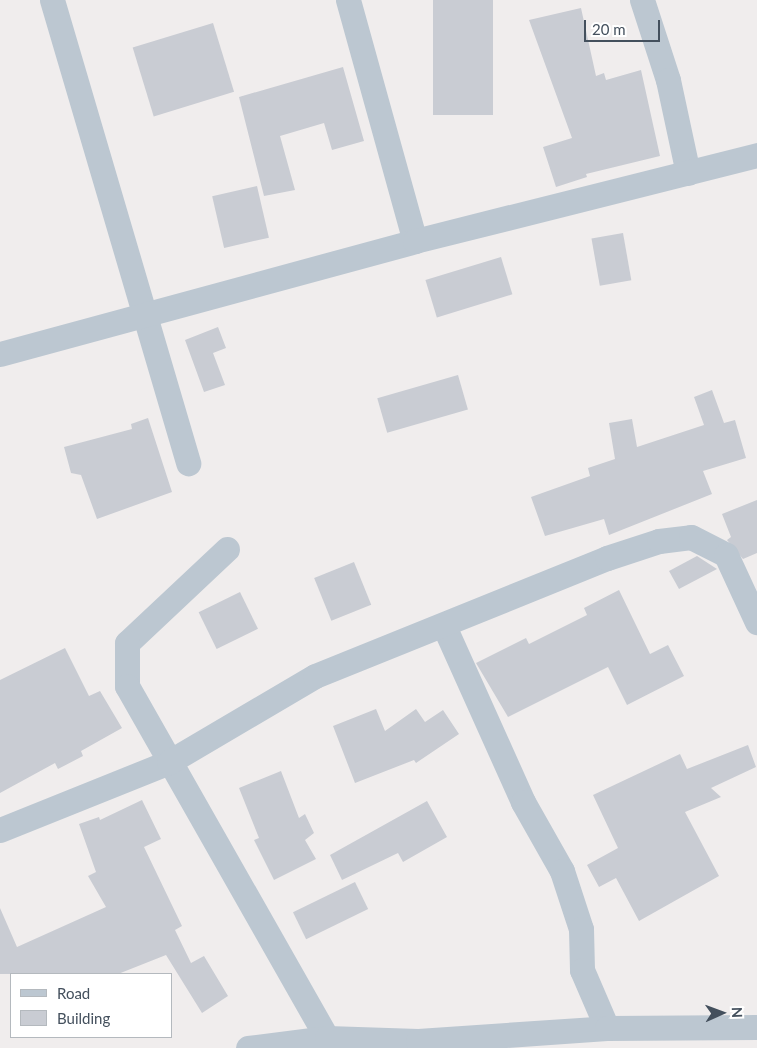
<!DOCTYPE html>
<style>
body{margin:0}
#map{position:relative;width:757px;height:1048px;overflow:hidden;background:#f0eded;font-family:Lato,sans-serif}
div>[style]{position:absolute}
.building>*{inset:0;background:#c9ccd3;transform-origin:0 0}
.minor>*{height:25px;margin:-12.5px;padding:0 12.5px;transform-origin:12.5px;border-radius:12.5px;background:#bcc7d1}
span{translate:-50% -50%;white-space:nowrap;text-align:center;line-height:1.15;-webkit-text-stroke:4px #fff;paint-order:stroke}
.legend{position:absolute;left:10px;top:973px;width:162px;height:65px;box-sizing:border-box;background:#fff;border:1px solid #b4b9be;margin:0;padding:6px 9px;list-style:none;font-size:15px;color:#44505d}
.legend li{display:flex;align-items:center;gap:10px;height:25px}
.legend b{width:25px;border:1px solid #b4b9be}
.north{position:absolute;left:697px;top:988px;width:50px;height:50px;-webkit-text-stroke:4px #fff;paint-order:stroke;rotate:88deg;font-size:14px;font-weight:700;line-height:20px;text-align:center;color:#44505d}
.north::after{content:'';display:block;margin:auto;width:18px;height:22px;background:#44505d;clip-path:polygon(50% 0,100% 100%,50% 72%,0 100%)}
.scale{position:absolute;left:584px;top:20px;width:76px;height:22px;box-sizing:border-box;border:2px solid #44505d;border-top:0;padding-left:6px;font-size:15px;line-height:18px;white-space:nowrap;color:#44505d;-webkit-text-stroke:4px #fff;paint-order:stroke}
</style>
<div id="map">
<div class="building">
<i style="left:433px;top:0;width:60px;height:115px"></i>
<i style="clip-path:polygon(581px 8px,596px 76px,604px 73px,606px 80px,641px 70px,660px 156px,586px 174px,587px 177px,556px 187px,543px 147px,572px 138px,529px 20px)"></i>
<i style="left:213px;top:23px;width:72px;height:84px;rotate:73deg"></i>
<i style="clip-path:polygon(343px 67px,364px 141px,332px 150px,324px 123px,280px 136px,295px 190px,264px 196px,239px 97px)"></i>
<i style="left:257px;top:186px;width:53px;height:46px;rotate:77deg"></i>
<i style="left:623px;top:233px;width:48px;height:32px;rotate:80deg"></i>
<i style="left:501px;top:257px;width:39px;height:79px;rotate:73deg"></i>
<i style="clip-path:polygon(218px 327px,226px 348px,213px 353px,225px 385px,204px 392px,185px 340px)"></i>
<i style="left:458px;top:375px;width:36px;height:84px;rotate:74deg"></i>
<i style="clip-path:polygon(712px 390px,724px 423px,735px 420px,746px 458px,703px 471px,712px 494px,609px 535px,604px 519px,545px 536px,531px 497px,590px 476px,588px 468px,615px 459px,609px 423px,632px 419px,637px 447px,704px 425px,694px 397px)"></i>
<i style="clip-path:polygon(148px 418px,172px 492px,97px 519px,81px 475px,71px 473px,64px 447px,132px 429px,131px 424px)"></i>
<i style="clip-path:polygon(757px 500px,757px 553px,743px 559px,727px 540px,731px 537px,722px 514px)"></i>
<i style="clip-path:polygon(697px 556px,717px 569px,679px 589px,669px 571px)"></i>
<i style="left:354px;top:562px;width:46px;height:43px;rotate:68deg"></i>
<i style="clip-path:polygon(619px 590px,650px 654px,668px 645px,684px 676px,627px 705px,608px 667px,508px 717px,476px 663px,526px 638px,529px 644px,587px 615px,584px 608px)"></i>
<i style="left:240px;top:592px;width:41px;height:46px;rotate:64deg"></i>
<i style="clip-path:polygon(65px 648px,89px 696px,100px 691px,122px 728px,81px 751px,83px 756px,58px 769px,55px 763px,0 793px,0 680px)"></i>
<i style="clip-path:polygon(376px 709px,385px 731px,416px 709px,425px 722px,443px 710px,459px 734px,416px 763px,414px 760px,355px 783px,333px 726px)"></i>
<i style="clip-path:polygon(748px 745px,756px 767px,711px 788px,721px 797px,685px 812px,719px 876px,639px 921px,616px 878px,599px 887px,587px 865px,618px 848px,593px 795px,680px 754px,687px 769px)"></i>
<i style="clip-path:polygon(281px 771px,299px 818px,305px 814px,314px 833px,305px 840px,316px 859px,274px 880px,254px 840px,259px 838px,239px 788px)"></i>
<i style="clip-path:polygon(142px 800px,161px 839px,144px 847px,182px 926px,175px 930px,191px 963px,204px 956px,228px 996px,202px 1013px,166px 955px,118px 974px,0 974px,0 908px,17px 947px,106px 907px,88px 876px,96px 872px,79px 824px,99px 817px,100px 820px)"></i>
<i style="clip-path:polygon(427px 801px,447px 837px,403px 862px,398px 853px,342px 880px,330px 855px)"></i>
<i style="left:355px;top:882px;width:30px;height:69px;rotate:64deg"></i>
</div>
<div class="minor">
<i style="left:52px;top:0;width:483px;rotate:73.6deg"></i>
<i style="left:348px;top:0;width:250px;rotate:74.5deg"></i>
<i style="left:642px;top:0;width:84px;rotate:72deg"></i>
<i style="left:668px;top:80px;width:95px;rotate:77.9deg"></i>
<i style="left:0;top:354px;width:430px;rotate:-15.2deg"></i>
<i style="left:415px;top:241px;width:353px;rotate:-14.1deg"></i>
<i style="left:227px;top:549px;width:137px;rotate:136.8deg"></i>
<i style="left:127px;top:643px;width:43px;rotate:90deg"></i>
<i style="left:127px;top:686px;width:405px;rotate:60.4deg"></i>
<i style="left:444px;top:626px;width:193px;rotate:65.8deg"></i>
<i style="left:523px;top:802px;width:79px;rotate:60.5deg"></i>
<i style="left:562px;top:871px;width:61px;rotate:71.9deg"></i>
<i style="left:581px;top:929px;width:41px;rotate:88.6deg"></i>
<i style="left:582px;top:970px;width:63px;rotate:66.7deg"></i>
<i style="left:0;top:830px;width:182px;rotate:-21.9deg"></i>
<i style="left:169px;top:762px;width:169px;rotate:-30.5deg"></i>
<i style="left:315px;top:676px;width:315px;rotate:-22deg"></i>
<i style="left:607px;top:558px;width:55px;rotate:-18.1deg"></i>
<i style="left:659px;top:541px;width:32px;rotate:-7deg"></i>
<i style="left:691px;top:537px;width:39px;rotate:27deg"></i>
<i style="left:726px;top:555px;width:74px;rotate:65.2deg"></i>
<i style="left:248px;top:1048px;width:80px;rotate:-7.2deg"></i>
<i style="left:327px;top:1038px;width:91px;rotate:1.9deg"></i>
<i style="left:418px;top:1041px;width:189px;rotate:-3.9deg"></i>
<i style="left:607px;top:1028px;width:150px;rotate:-0.4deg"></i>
</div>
<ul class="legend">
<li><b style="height:6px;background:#bcc7d1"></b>Road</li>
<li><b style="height:14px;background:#c9ccd3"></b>Building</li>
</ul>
<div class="north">N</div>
<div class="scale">20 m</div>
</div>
